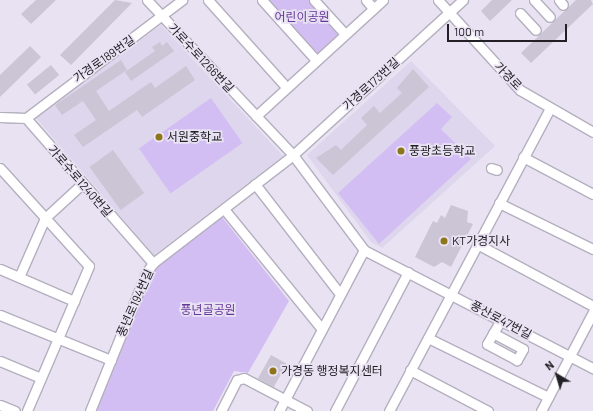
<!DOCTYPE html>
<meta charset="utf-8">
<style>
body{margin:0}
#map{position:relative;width:593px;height:411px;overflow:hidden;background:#e8e2f2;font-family:Barlow,"Noto Sans KR",sans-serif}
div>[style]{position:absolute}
.built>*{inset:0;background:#ded6ed}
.green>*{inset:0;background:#d3bef4;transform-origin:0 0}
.building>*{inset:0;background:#cbc5d5;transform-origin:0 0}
.roads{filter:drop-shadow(1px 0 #b4afbe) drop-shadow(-1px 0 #b4afbe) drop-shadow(0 1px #b4afbe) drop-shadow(0 -1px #b4afbe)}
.minor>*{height:9px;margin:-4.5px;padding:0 4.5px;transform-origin:4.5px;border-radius:4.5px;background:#fff}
.dots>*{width:11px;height:11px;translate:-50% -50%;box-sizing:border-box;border:2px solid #e8e2f2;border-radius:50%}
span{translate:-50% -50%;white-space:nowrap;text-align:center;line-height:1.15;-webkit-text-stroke:3.5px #e8e2f2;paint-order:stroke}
.park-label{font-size:12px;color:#65389a}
.street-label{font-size:12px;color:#222026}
.poi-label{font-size:12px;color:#222026}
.left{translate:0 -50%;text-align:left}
.north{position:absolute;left:537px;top:355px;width:40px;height:40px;-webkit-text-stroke:3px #e8e2f2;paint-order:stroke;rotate:322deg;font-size:11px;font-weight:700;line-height:16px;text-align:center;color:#222026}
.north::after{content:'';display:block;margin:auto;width:14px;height:18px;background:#222026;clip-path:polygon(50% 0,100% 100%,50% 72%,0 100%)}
.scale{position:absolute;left:447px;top:24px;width:120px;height:18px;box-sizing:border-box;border:2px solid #222026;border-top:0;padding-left:5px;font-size:12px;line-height:14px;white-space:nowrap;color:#222026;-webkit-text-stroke:3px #e8e2f2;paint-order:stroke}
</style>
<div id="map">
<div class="built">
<i style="clip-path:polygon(161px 25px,283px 156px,154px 255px,36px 118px)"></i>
<i style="clip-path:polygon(411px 61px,495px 146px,382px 248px,371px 242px,307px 155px)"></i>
</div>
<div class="green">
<i style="clip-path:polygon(265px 0,309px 0,337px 31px,337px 36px,318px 54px,313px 54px)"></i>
<i style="left:211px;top:98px;width:55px;height:88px;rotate:55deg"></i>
<i style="clip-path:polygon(437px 103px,452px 117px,441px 129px,471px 159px,379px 244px,338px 193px)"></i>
<i style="clip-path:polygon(222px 217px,289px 301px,248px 373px,234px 371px,213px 411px,95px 411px,150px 276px,157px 266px)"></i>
</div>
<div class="building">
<i style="clip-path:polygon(36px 0,56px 0,31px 24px,21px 14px)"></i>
<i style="clip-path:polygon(115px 0,132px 3px,71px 65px,60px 55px)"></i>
<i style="clip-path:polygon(492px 0,512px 0,490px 21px,481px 11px)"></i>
<i style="clip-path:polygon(576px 0,591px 0,593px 4px,531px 63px,521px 53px)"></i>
<i style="clip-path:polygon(160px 42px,162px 46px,167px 42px,174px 51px,131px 81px,125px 72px,155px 51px,152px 47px)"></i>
<i style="clip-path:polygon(30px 46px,41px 57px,0 97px,0 75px)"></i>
<i style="clip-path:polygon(121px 60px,127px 70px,96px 91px,109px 111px,151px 82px,155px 88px,186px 66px,195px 80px,142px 117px,137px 110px,83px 147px,74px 135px,96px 120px,83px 101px,62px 115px,55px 105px)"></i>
<i style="left:51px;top:65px;width:13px;height:31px;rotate:51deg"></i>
<i style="clip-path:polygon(413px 69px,429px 87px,333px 175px,316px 158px,336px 145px,341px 150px,367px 125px,361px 118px,374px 106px,380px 113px,402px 93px,397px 88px)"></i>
<i style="left:113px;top:150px;width:53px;height:29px;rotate:54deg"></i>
<i style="clip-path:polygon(451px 205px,468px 211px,467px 222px,473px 224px,451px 267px,442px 262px,434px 267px,415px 257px,433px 221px,437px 223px,441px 215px,445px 218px)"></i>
<i style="left:271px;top:355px;width:18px;height:27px;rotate:29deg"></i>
</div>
<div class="roads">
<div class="minor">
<i style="left:147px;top:0;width:213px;rotate:46.7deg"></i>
<i style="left:293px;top:155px;width:119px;rotate:53.2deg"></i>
<i style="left:364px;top:250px;width:258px;rotate:27.3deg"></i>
<i style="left:208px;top:0;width:117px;rotate:48.1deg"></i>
<i style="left:262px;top:0;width:81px;rotate:48deg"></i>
<i style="left:314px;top:0;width:46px;rotate:47.6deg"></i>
<i style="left:366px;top:0;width:11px;rotate:49deg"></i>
<i style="left:438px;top:0;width:122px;rotate:47.7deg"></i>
<i style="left:520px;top:90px;width:84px;rotate:29.9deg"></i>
<i style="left:534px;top:0;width:23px;rotate:47deg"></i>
<i style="left:559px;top:0;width:6px;rotate:51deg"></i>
<i style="left:520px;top:13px;width:23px;rotate:47deg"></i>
<i style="left:256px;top:116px;width:172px;rotate:-42.4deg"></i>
<i style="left:0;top:117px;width:26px;rotate:2deg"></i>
<i style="left:26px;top:118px;width:193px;rotate:48.8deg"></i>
<i style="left:26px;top:118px;width:196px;rotate:-37.1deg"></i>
<i style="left:523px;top:157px;width:79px;rotate:27.9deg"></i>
<i style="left:0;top:168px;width:132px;rotate:47.8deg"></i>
<i style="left:89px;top:266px;width:158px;rotate:113.2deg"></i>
<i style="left:491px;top:168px;width:6px;rotate:18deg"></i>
<i style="left:255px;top:184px;width:139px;rotate:52.3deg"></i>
<i style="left:499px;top:203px;width:105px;rotate:26.1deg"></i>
<i style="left:224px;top:209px;width:155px;rotate:50.8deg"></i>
<i style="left:477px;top:244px;width:132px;rotate:28.1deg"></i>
<i style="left:0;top:269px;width:81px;rotate:23.4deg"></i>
<i style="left:19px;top:277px;width:64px;rotate:-66.2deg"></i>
<i style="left:45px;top:218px;width:50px;rotate:-42.6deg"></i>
<i style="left:0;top:315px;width:120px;rotate:22.1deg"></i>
<i style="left:493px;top:333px;width:34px;rotate:28deg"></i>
<i style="left:523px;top:349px;width:13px;rotate:119deg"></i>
<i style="left:517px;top:360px;width:34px;rotate:-152deg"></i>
<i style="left:487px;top:344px;width:28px;rotate:-60deg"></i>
<i style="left:428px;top:338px;width:134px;rotate:26.2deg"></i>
<i style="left:0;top:361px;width:44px;rotate:22.5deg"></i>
<i style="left:410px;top:370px;width:88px;rotate:27.7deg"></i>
<i style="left:0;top:405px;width:16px;rotate:22deg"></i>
<i style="left:90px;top:411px;width:149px;rotate:-67.9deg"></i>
<i style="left:146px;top:273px;width:12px;rotate:-55deg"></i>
<i style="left:153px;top:263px;width:177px;rotate:-37.6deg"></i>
<i style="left:293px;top:155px;width:230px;rotate:-42.4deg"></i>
<i style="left:221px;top:411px;width:35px;rotate:-63deg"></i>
<i style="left:237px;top:380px;width:7px;rotate:-16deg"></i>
<i style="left:244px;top:378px;width:71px;rotate:27.6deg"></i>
<i style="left:279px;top:411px;width:182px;rotate:-62.2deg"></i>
<i style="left:335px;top:411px;width:157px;rotate:-62.3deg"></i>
<i style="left:389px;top:411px;width:343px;rotate:-62deg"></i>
<i style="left:541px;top:411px;width:112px;rotate:-62.3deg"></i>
</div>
</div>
<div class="dots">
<i style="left:159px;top:137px;background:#8e751a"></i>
<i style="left:401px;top:151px;background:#8e751a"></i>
<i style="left:444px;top:241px;background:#8e751a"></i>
<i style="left:273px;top:371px;background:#8e751a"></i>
</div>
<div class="park-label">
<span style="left:302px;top:17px">어린이공원</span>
<span style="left:208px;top:310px">풍년골공원</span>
</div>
<div class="street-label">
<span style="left:201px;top:58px;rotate:47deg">가로수로1266번길</span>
<span style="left:104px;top:59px;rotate:-35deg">가경로189번길</span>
<span style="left:508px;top:76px;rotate:46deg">가경로</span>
<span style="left:371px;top:84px;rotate:-42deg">가경로173번길</span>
<span style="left:80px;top:181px;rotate:49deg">가로수로1240번길</span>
<span style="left:135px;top:303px;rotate:-66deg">풍년로194번길</span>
<span style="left:501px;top:320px;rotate:28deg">풍산로47번길</span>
</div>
<div class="poi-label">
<span class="left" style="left:167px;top:137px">서원중학교</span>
<span class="left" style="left:409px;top:151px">풍광초등학교</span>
<span class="left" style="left:452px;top:241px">KT가경지사</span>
<span class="left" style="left:281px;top:371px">가경동 행정복지센터</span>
</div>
<div class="north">N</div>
<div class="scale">100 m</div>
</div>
